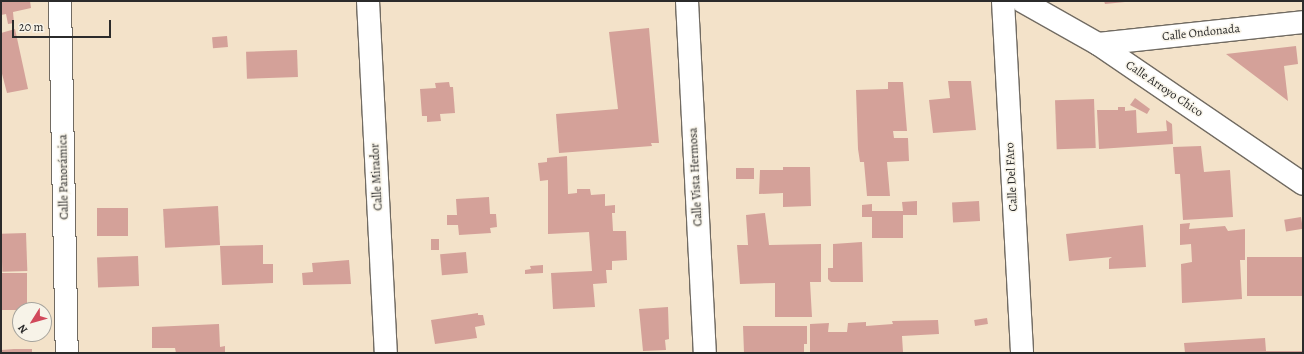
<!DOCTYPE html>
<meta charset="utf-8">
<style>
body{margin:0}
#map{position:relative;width:1304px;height:354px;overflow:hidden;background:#f3e2c9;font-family:Alegreya,serif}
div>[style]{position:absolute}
.building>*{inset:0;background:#d4a199;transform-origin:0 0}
.roads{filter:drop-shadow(1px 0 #716b62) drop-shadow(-1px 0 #716b62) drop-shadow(0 1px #716b62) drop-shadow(0 -1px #716b62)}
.minor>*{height:22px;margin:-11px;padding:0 11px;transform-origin:11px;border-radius:11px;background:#fff}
span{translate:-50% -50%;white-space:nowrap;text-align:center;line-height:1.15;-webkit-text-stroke:3px #f7f3e8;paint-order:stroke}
.street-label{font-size:12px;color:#2b2b2b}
.frame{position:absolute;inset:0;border:2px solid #2b2b2b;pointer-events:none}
.north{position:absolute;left:12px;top:302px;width:40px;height:40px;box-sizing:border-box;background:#f7f3e8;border:1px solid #a5a39c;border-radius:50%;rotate:233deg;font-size:11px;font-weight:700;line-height:16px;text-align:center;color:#2b2b2b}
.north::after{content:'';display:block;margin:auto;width:14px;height:18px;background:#d1495b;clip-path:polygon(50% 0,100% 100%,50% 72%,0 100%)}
.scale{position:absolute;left:12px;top:20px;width:99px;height:18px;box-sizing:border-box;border:2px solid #2b2b2b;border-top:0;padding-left:5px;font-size:12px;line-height:14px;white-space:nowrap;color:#2b2b2b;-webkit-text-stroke:3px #f7f3e8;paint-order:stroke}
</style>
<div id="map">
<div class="building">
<i style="clip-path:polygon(1px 1px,30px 1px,31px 8px,13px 12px,14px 23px,8px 24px,6px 14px,1px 15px)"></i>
<i style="clip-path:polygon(1104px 1px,1125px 1px,1125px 2px,1105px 4px)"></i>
<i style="clip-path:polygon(649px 28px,659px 143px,651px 143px,652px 146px,559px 153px,556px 114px,618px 109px,609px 32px)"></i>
<i style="clip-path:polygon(15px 29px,28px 89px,7px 93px,1px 70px,1px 33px)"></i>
<i style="left:227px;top:36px;width:11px;height:15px;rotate:85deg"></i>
<i style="clip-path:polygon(1296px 46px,1298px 64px,1284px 66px,1288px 101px,1226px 54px)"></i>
<i style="left:297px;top:50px;width:27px;height:51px;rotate:88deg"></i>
<i style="clip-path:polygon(948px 81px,971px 81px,976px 130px,933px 133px,929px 100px,950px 98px)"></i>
<i style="clip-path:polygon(449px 82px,450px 87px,453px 87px,455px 113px,440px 114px,441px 121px,427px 122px,427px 116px,422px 116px,420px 89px,436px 88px,435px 83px)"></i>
<i style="clip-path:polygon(888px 82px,903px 82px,907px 131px,893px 131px,894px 138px,908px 138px,909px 161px,887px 162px,890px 196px,867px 196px,864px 162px,860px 162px,858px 149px,856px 90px,888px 89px)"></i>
<i style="clip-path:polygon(1135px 98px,1150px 109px,1147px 114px,1130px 105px)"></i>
<i style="left:1094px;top:99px;width:49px;height:39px;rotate:88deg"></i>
<i style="clip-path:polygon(1118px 107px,1125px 107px,1125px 111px,1136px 110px,1137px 133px,1167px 131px,1166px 120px,1172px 124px,1173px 144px,1099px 149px,1097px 110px,1118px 110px)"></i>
<i style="clip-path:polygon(1201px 146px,1204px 172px,1230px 170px,1233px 217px,1183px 220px,1180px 174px,1175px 174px,1173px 147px)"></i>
<i style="clip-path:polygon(567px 156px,568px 194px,577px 193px,577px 189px,590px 189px,591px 195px,605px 194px,605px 206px,615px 205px,615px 213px,612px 213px,613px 231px,626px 231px,627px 260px,612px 261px,612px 270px,606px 270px,607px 283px,593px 284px,595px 307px,553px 309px,551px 273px,592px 271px,589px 232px,548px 234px,548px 180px,540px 181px,538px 163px,547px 162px,547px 158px)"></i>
<i style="clip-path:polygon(783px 167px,810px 167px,811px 206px,783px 207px,783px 193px,759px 194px,760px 170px,783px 170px)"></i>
<i style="left:754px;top:168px;width:11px;height:18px;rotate:90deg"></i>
<i style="clip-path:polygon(489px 197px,490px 214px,496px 214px,497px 227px,490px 228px,491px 233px,459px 235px,458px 225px,447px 225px,447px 215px,457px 215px,456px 199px)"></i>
<i style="clip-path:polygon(917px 201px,917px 215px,903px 215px,903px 238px,872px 238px,872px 217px,862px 217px,862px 205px,872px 204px,872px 211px,903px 211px,902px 202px)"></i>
<i style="left:979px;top:201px;width:20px;height:27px;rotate:87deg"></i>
<i style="left:218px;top:206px;width:39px;height:55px;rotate:87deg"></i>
<i style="left:128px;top:208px;width:28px;height:31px;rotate:90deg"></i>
<i style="clip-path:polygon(765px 213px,769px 245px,821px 244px,821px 282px,810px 282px,812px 317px,775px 317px,775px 283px,740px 284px,737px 245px,748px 245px,746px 215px)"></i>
<i style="left:1301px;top:217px;width:12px;height:17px;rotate:81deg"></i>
<i style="clip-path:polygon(1190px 223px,1189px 229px,1225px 226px,1228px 231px,1245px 229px,1245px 260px,1240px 260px,1242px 299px,1182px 303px,1181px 264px,1192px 262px,1191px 244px,1180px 245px,1180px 224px)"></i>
<i style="clip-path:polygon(1143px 225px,1146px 267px,1109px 269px,1109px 259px,1112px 257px,1069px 261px,1066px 234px)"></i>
<i style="left:26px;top:233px;width:38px;height:25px;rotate:88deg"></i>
<i style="left:431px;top:239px;width:8px;height:11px"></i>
<i style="clip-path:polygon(862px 242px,863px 282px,831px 282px,828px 279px,828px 268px,833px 268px,833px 244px)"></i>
<i style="clip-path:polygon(263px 245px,263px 264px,273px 264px,273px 283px,222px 285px,220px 246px)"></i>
<i style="left:466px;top:252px;width:21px;height:26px;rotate:85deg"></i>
<i style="left:138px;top:256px;width:30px;height:41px;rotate:88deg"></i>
<i style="left:1303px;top:257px;width:39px;height:56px;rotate:90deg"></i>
<i style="clip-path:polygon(349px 260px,351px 284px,303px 285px,302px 273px,313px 272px,312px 263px)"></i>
<i style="clip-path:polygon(543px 265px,543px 273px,525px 274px,525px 270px,531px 269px,530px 266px)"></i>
<i style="left:1px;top:273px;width:26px;height:37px"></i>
<i style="clip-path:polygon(668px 307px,669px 339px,665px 340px,666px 350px,643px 351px,639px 309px)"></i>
<i style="clip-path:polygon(478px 313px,478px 315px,483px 315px,485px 325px,475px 327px,477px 338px,435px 344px,431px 320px)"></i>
<i style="left:987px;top:318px;width:6px;height:13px;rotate:81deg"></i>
<i style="clip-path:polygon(938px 320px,939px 334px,902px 336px,903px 352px,810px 353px,810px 324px,829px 323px,828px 332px,847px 332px,848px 323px,866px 322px,866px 326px,893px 324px,892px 321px)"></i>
<i style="clip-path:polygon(219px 324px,220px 347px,225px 346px,225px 353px,176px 353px,175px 348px,152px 348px,152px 327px)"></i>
<i style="clip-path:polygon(743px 326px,807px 326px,807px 344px,804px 344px,804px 353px,744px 353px)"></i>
<i style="clip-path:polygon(1265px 338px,1266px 351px,1303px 351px,1303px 353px,1185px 353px,1184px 343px)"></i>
<i style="clip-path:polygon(14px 349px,32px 349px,32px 353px,1px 353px,1px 350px)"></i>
</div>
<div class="roads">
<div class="minor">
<i style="left:60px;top:1px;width:352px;rotate:88.9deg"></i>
<i style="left:368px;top:1px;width:352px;rotate:87.1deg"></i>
<i style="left:687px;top:1px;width:352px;rotate:87.1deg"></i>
<i style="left:1003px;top:1px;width:353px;rotate:86.9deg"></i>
<i style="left:1022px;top:1px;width:87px;rotate:29.5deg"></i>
<i style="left:1098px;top:44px;width:248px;rotate:34.3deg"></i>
<i style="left:1098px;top:44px;width:206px;rotate:-6.1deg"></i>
</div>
</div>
<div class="street-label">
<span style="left:1201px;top:33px;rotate:-6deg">Calle Ondonada</span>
<span style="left:1164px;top:89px;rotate:34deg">Calle Arroyo Chico</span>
<span style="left:64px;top:177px;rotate:-91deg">Calle Panorámica</span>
<span style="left:377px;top:177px;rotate:-93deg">Calle Mirador</span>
<span style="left:696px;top:177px;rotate:-93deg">Calle Vista Hermosa</span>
<span style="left:1012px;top:177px;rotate:-93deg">Calle Del FAro</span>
</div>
<div class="frame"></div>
<div class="north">N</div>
<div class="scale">20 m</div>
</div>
